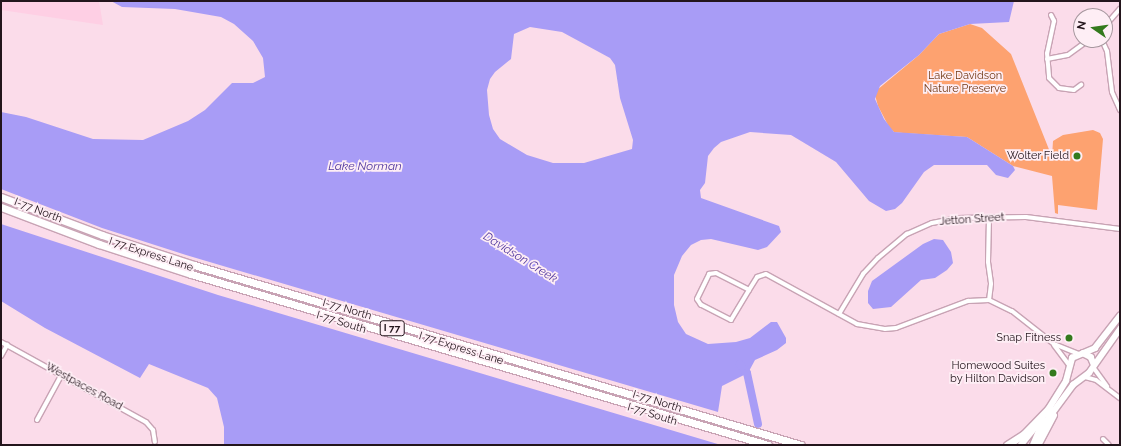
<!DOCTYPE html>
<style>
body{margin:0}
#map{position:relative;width:1121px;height:446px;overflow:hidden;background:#fbdcea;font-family:Raleway,sans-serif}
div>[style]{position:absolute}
.built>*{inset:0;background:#fecfe4}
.green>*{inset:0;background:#fda270}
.water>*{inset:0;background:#a89cf6}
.river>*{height:8px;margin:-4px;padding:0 4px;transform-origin:4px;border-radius:4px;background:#a89cf6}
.roads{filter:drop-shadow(1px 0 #c8a3b4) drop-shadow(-1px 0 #c8a3b4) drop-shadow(0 1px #c8a3b4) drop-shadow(0 -1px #c8a3b4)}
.street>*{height:4px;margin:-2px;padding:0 2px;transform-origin:2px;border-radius:2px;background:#fff}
.secondary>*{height:5.5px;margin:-2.75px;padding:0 2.75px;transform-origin:2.75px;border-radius:2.75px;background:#fff}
.highway>*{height:7px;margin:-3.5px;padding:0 3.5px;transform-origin:3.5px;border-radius:3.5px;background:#fff}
.dots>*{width:11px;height:11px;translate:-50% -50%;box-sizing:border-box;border:2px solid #feeef5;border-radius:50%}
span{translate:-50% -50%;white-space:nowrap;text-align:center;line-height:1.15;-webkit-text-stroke:3.5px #feeef5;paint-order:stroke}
.shield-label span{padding:1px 3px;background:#feeef5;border:1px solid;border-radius:3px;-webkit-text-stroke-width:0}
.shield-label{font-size:10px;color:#23151c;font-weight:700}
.park-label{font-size:11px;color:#723813}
.poi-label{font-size:11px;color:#23151c}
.right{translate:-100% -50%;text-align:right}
.street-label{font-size:11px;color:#23151c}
.water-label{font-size:12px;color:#51389f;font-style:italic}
.frame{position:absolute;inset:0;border:2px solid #23151c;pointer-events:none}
.north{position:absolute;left:1073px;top:8px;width:40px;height:40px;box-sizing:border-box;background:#feeef5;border:1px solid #a6979e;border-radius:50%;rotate:283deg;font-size:11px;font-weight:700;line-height:16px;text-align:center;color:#23151c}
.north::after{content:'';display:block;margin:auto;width:14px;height:18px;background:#347a1d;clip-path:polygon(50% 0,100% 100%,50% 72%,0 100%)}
</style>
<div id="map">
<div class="built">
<i style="clip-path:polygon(1px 1px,99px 1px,103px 25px,1px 10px)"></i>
</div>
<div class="green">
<i style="clip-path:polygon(970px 24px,982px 28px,1011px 54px,1052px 157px,1053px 141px,1063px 135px,1093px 130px,1100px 133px,1103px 139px,1097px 210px,1058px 205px,1058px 214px,1055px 213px,1052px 176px,1013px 166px,967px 137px,903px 133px,894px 132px,889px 127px,878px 106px,875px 95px,877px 90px,919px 55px,939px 34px)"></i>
</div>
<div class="water">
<i style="clip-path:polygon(evenodd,111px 1px,1014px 1px,1009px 22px,970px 24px,939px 34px,919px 55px,880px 86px,875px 99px,884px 119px,894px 132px,967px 137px,1013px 166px,1015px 170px,1008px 178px,996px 175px,987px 165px,934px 165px,924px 172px,902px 203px,895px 209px,886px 211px,869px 201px,836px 162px,791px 135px,750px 132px,721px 142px,714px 148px,708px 156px,705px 183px,700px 190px,701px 198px,779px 226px,781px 232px,767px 247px,758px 250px,711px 239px,701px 240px,691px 245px,682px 256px,674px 275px,674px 305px,678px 322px,686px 334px,708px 344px,736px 342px,750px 338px,771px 322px,777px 322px,786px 338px,786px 343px,777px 350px,755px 360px,748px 373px,722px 386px,718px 412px,186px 255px,102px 228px,1px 189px,1px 112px,26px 117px,93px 139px,143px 140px,188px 121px,205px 110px,232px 83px,253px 83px,265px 77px,263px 58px,253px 41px,234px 24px,221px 17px,175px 9px,122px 7px,111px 1px,530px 27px,562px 32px,610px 58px,615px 65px,620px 98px,633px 140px,632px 149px,584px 163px,553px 163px,527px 155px,500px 139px,493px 129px,489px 115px,487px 90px,490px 79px,495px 72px,511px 59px,514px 34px,530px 27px)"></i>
<i style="clip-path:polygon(1px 224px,218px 295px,721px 445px,224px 445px,224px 427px,217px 398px,208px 388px,149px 364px,140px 378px,45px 328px,1px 301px)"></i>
<i style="clip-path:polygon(934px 239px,943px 240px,951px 252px,953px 263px,947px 270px,935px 278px,921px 280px,891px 307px,873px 309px,868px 303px,868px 291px,872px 281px,923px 244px)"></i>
</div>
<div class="river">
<i style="left:740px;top:364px;width:11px;rotate:52deg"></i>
<i style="left:747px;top:373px;width:52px;rotate:77.8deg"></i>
</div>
<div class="roads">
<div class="street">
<i style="left:1051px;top:15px;width:7px;rotate:63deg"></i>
<i style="left:1054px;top:21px;width:33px;rotate:102deg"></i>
<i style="left:1047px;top:53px;width:25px;rotate:85deg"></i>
<i style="left:1049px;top:78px;width:14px;rotate:45deg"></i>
<i style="left:1059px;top:88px;width:15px;rotate:8deg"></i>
<i style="left:1074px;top:90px;width:9px;rotate:-36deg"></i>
<i style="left:1105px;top:26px;width:23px;rotate:-49deg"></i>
<i style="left:1102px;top:40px;width:12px;rotate:66deg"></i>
<i style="left:1107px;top:51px;width:41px;rotate:83deg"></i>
<i style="left:1112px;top:92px;width:20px;rotate:66deg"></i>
<i style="left:1047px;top:59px;width:21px;rotate:-11deg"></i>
<i style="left:1068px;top:55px;width:26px;rotate:-36deg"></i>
<i style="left:989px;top:218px;width:44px;rotate:91.3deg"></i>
<i style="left:988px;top:262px;width:22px;rotate:82deg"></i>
<i style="left:991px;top:284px;width:16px;rotate:97deg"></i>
<i style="left:716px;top:273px;width:37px;rotate:27deg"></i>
<i style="left:749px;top:290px;width:35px;rotate:121deg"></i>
<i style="left:731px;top:320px;width:34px;rotate:-153deg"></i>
<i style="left:701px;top:305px;width:7px;rotate:-124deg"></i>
<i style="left:697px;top:299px;width:28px;rotate:-64deg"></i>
<i style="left:709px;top:274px;width:7px;rotate:-8deg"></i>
<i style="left:749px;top:290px;width:15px;rotate:-58deg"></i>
<i style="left:757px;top:277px;width:9px;rotate:-18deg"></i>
<i style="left:766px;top:274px;width:104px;rotate:28.8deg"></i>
<i style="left:857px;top:324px;width:28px;rotate:10deg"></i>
<i style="left:885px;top:329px;width:11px;rotate:-5deg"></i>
<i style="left:896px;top:328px;width:77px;rotate:-20.6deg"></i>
<i style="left:968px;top:301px;width:21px;rotate:-3deg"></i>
<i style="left:989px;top:300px;width:25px;rotate:26deg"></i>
<i style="left:1012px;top:311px;width:53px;rotate:38.2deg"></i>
<i style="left:1054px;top:344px;width:27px;rotate:22deg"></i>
<i style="left:839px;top:314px;width:47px;rotate:-59deg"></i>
<i style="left:863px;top:274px;width:22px;rotate:-47deg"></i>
<i style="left:878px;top:258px;width:38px;rotate:-40deg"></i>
<i style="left:907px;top:234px;width:27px;rotate:-24deg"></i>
<i style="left:932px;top:223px;width:26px;rotate:-11deg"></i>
<i style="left:958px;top:218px;width:68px;rotate:-0.8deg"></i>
<i style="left:1026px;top:217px;width:95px;rotate:7.3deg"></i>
<i style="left:1px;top:342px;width:166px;rotate:28.9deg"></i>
<i style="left:146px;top:422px;width:11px;rotate:49deg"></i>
<i style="left:153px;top:430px;width:12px;rotate:81deg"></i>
<i style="left:1054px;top:345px;width:25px;rotate:53deg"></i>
<i style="left:1px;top:356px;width:13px;rotate:-61deg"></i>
<i style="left:1093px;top:367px;width:24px;rotate:54deg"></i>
<i style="left:1085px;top:377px;width:11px;rotate:15deg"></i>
<i style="left:1096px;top:380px;width:30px;rotate:37deg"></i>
<i style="left:37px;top:420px;width:52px;rotate:-61.5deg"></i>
<i style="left:1103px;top:439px;width:8px;rotate:45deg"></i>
</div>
<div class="secondary">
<i style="left:1083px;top:353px;width:9px;rotate:27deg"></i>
<i style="left:1091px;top:357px;width:8px;rotate:67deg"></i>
<i style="left:1048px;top:410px;width:34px;rotate:-58deg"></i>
<i style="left:1066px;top:381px;width:24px;rotate:-75deg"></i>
<i style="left:1072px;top:358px;width:25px;rotate:-23deg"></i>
<i style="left:1095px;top:348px;width:41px;rotate:-52deg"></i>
<i style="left:1021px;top:445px;width:33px;rotate:-51deg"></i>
<i style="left:1033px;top:445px;width:15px;rotate:-67deg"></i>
<i style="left:1039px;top:431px;width:57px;rotate:-53.5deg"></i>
<i style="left:1073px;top:385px;width:20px;rotate:-37deg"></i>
<i style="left:1089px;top:373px;width:54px;rotate:-54.8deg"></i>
</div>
<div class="highway">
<i style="left:1px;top:197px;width:108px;rotate:20.6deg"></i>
<i style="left:102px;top:235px;width:97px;rotate:18.1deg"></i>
<i style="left:194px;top:265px;width:633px;rotate:16.52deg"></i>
<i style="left:1px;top:207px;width:105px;rotate:20.7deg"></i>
<i style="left:99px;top:244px;width:97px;rotate:18.1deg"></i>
<i style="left:191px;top:274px;width:602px;rotate:16.51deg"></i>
<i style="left:1007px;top:445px;width:20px;rotate:-33deg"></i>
<i style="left:1024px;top:434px;width:36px;rotate:-46deg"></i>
<i style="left:1037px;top:445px;width:34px;rotate:-62deg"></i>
</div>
</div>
<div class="dots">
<i style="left:1077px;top:156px;background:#347a1d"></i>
<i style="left:1069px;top:338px;background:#347a1d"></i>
<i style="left:1053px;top:373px;background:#347a1d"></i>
</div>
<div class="shield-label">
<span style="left:392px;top:328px">I 77</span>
</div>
<div class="park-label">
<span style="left:965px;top:83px">Lake Davidson<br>Nature Preserve</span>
</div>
<div class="poi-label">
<span class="right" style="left:1069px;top:156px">Wolter Field</span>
<span class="right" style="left:1061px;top:338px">Snap Fitness</span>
<span class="right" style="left:1045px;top:373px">Homewood Suites<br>by Hilton Davidson</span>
</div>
<div class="street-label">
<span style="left:38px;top:211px;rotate:21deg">I-77 North</span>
<span style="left:972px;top:220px;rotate:-4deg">Jetton Street</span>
<span style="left:151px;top:255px;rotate:18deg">I 77 Express Lane</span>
<span style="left:347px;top:310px;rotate:16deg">I-77 North</span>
<span style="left:341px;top:323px;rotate:17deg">I-77 South</span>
<span style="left:461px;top:349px;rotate:17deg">I 77 Express Lane</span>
<span style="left:84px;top:387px;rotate:29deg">Westpaces Road</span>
<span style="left:657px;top:402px;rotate:17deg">I-77 North</span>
<span style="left:652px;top:415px;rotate:17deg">I-77 South</span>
</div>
<div class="water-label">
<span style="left:365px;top:167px">Lake Norman</span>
<span style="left:520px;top:258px;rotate:32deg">Davidson Creek</span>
</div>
<div class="frame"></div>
<div class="north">N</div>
</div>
